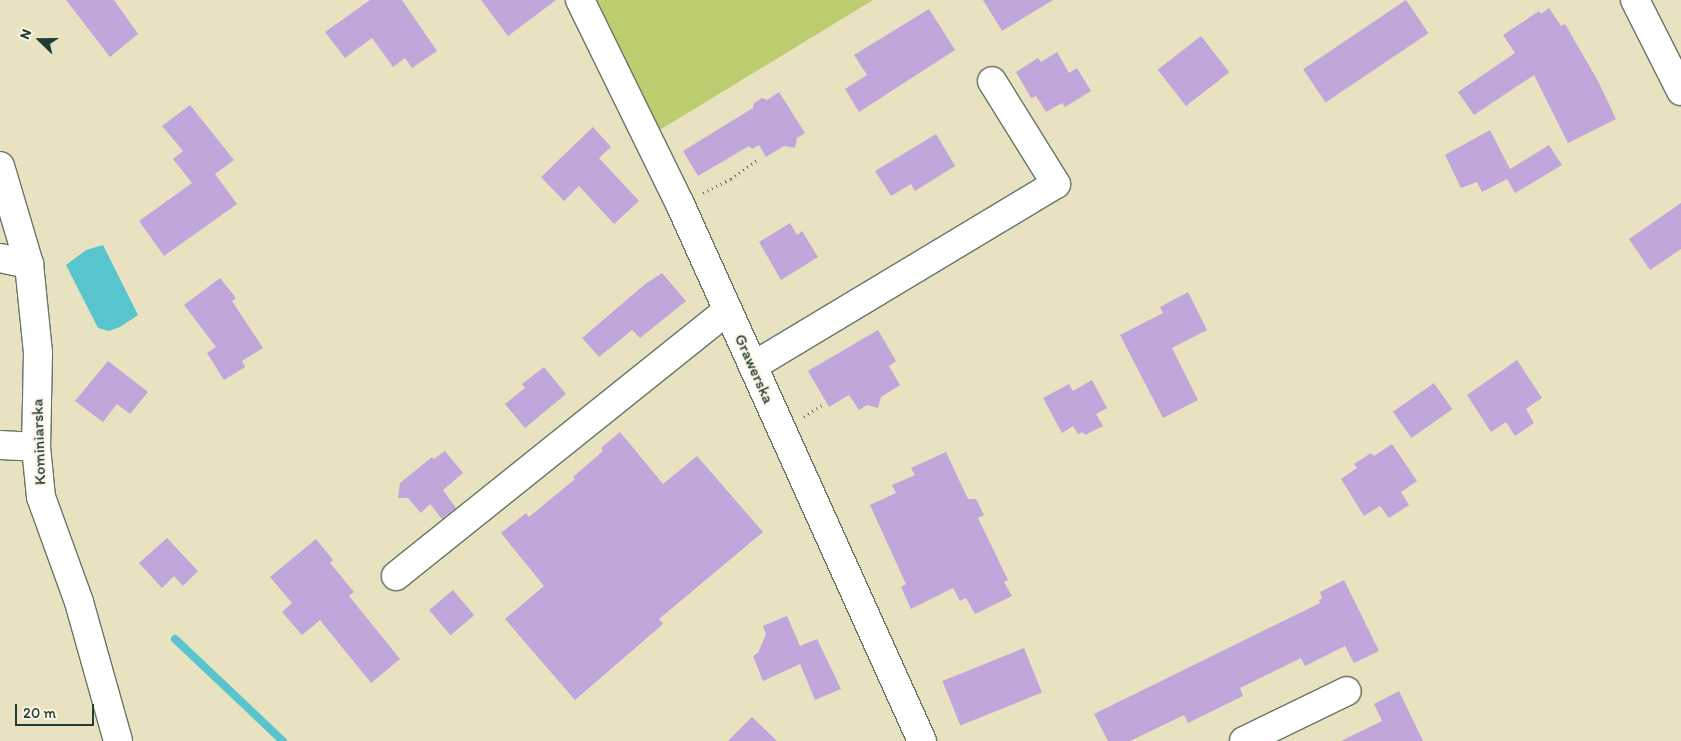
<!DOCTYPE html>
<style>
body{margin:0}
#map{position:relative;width:1681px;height:741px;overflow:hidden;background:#e9e2c1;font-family:Itim,sans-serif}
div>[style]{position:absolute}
.green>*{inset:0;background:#bccd6f}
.water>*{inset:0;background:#57c4ce}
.stream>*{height:8px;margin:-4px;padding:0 4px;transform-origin:4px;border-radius:4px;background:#57c4ce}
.building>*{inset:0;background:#c0a6db;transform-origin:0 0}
.path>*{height:3px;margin-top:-1.5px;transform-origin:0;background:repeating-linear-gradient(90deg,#667765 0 1px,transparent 0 5px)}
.roads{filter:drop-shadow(1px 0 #667765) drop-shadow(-1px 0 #667765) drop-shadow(0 1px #667765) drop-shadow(0 -1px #667765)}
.minor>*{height:28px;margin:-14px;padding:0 14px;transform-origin:14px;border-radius:14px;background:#fff}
span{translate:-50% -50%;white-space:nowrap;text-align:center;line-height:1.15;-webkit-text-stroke:4.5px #fcf5e5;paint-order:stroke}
.street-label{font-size:16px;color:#1f3d34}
.north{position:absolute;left:15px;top:15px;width:50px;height:50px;-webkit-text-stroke:4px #fcf5e5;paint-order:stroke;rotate:292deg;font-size:14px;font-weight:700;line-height:20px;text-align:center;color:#1f3d34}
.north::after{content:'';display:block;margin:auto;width:18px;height:22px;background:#1f3d34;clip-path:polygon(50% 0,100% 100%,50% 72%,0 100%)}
.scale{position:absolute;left:15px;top:704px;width:79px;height:22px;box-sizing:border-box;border:2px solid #1f3d34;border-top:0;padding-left:6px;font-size:15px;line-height:18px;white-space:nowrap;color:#1f3d34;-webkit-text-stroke:4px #fcf5e5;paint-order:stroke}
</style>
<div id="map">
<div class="green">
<i style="clip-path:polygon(594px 0,873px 0,658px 131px)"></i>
</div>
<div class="water">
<i style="clip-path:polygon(103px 245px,138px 315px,120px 327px,109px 331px,98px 328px,66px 265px,86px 250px)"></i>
</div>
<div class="stream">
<i style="left:175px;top:639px;width:149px;rotate:43.4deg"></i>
</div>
<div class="building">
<i style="clip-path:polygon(66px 0,114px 0,138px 34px,110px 57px)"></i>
<i style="clip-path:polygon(370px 0,402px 0,437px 51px,412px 68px,405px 58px,393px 67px,372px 38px,345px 58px,325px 32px)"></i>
<i style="clip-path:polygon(481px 0,556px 0,508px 36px)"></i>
<i style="clip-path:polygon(983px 0,1053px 0,1002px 31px)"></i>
<i style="left:1406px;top:0;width:40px;height:124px;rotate:56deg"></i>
<i style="clip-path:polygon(1549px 8px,1561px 26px,1565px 24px,1598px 81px,1616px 119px,1568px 143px,1534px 75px,1474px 115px,1458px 92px,1515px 53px,1503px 35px,1539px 11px,1541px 14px)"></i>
<i style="clip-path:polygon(929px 9px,955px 50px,859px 112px,845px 89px,867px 75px,854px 55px)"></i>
<i style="left:1201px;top:36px;width:46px;height:55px;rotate:52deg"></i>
<i style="clip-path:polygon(1057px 52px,1069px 73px,1077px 68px,1091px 91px,1065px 107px,1062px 103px,1046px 112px,1036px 96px,1031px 98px,1016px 72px,1038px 58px,1041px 62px)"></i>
<i style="clip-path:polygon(779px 92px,805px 133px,797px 138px,795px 148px,784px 146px,766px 157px,759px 145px,752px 149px,749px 146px,698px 176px,683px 151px,753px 108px,754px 103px,762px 98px,767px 100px)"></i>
<i style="clip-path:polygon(190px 105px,234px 160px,215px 174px,237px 204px,164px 256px,139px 221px,192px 183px,173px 159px,183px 151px,162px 126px)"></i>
<i style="clip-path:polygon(593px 127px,611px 147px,599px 158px,639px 201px,614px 224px,579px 186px,564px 201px,541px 177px)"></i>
<i style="clip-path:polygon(1490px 130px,1510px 169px,1549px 145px,1562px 165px,1515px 193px,1507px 179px,1482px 192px,1477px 182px,1461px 188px,1445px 155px)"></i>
<i style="clip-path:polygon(936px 134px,955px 166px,915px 191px,911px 184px,891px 196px,875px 171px)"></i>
<i style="clip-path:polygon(1681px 203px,1681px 249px,1650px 270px,1629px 239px)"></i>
<i style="clip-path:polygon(790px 223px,797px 235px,802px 231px,818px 257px,781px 280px,759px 242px)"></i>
<i style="clip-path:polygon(662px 273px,686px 301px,640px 338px,632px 330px,599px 357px,582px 338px,644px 285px)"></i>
<i style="clip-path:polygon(220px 278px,236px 298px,232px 301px,263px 348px,242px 361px,245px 367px,224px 380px,207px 353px,216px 347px,184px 305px)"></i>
<i style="clip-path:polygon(1188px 292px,1207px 330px,1172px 348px,1198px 400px,1163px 418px,1120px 335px,1163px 313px,1160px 307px)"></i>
<i style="clip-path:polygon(878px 330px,896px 361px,889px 366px,900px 385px,881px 397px,878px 408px,867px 405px,859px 410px,849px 395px,829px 407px,808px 371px)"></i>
<i style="clip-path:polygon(1517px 360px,1542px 398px,1526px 409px,1534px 423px,1515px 436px,1506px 422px,1491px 432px,1467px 395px)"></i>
<i style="clip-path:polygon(108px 361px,148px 392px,130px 414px,117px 404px,103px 422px,75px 401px)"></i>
<i style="clip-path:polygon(544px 367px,566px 394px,525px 428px,505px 404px,525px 388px,522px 384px)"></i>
<i style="clip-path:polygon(1092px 380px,1107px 408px,1096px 414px,1103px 426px,1085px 435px,1083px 432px,1078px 434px,1073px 426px,1062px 433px,1043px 398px,1069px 384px,1073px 391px)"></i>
<i style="left:1434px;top:383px;width:32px;height:50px;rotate:55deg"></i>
<i style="clip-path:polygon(620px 432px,663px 484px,697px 456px,763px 532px,659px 619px,663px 624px,575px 700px,505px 619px,544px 586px,501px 533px,526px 513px,529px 517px,575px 479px,573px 477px,603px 451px,601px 448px)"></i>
<i style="clip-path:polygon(1392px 444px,1417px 481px,1401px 492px,1409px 505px,1389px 518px,1380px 506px,1364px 516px,1341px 479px,1357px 468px,1354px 464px,1371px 453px,1374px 456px)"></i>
<i style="clip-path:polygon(445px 451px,463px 473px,443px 490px,456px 508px,442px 519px,430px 504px,421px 513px,408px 498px,398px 498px,400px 483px,432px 457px,434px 459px)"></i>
<i style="clip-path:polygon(946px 452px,968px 499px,976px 499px,984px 515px,978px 518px,1008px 580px,1004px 582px,1012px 596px,975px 614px,966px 598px,960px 601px,953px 588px,911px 609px,901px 587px,906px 584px,870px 505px,896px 493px,892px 485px,915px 475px,911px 468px)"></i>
<i style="clip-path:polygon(167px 538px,198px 571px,183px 586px,174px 576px,162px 588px,139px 563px)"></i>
<i style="clip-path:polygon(316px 539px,333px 560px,330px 563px,354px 592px,349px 596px,400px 659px,371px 683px,320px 620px,302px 635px,282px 612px,292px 603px,270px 577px)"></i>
<i style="clip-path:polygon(1344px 580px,1379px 651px,1354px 663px,1345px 646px,1305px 666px,1301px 658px,1240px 688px,1243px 696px,1188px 723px,1184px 715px,1130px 741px,1108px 741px,1094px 714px,1320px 603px,1319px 600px,1322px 598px,1320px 592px)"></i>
<i style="left:453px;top:590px;width:33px;height:31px;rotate:50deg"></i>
<i style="clip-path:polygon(787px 616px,800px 646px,817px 639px,841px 689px,815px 700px,800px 664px,763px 681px,753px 656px,758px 653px,766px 634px,763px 626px)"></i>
<i style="left:1024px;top:648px;width:48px;height:88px;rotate:68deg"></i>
<i style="clip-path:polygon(1399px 691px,1423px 741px,1341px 741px,1382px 721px,1374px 704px)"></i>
<i style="clip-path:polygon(752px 717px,777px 741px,728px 741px)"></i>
</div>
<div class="path">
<i style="left:703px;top:193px;width:31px;rotate:-27deg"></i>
<i style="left:731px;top:179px;width:32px;rotate:-36deg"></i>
<i style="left:804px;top:417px;width:22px;rotate:-34deg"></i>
</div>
<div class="roads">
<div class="minor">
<i style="left:580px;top:0;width:227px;rotate:63.9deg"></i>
<i style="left:680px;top:204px;width:589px;rotate:65.74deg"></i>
<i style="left:1635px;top:0;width:102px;rotate:63.2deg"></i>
<i style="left:0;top:166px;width:102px;rotate:73.5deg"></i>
<i style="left:29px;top:264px;width:89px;rotate:84.2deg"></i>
<i style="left:38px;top:353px;width:94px;rotate:91.2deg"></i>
<i style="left:36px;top:447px;width:50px;rotate:84.3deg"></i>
<i style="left:41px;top:497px;width:112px;rotate:70.1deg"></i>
<i style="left:79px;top:602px;width:144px;rotate:74.3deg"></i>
<i style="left:0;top:258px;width:30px;rotate:12deg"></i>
<i style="left:753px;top:366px;width:353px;rotate:-31deg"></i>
<i style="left:1056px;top:184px;width:121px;rotate:-121.9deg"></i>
<i style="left:0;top:445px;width:36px;rotate:3deg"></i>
<i style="left:396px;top:576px;width:425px;rotate:-38.7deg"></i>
<i style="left:1244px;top:741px;width:114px;rotate:-25.9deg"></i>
</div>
</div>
<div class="street-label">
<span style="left:754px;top:369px;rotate:66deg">Grawerska</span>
<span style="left:39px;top:442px;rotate:-92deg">Kominiarska</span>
</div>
<div class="north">N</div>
<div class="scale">20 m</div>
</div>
